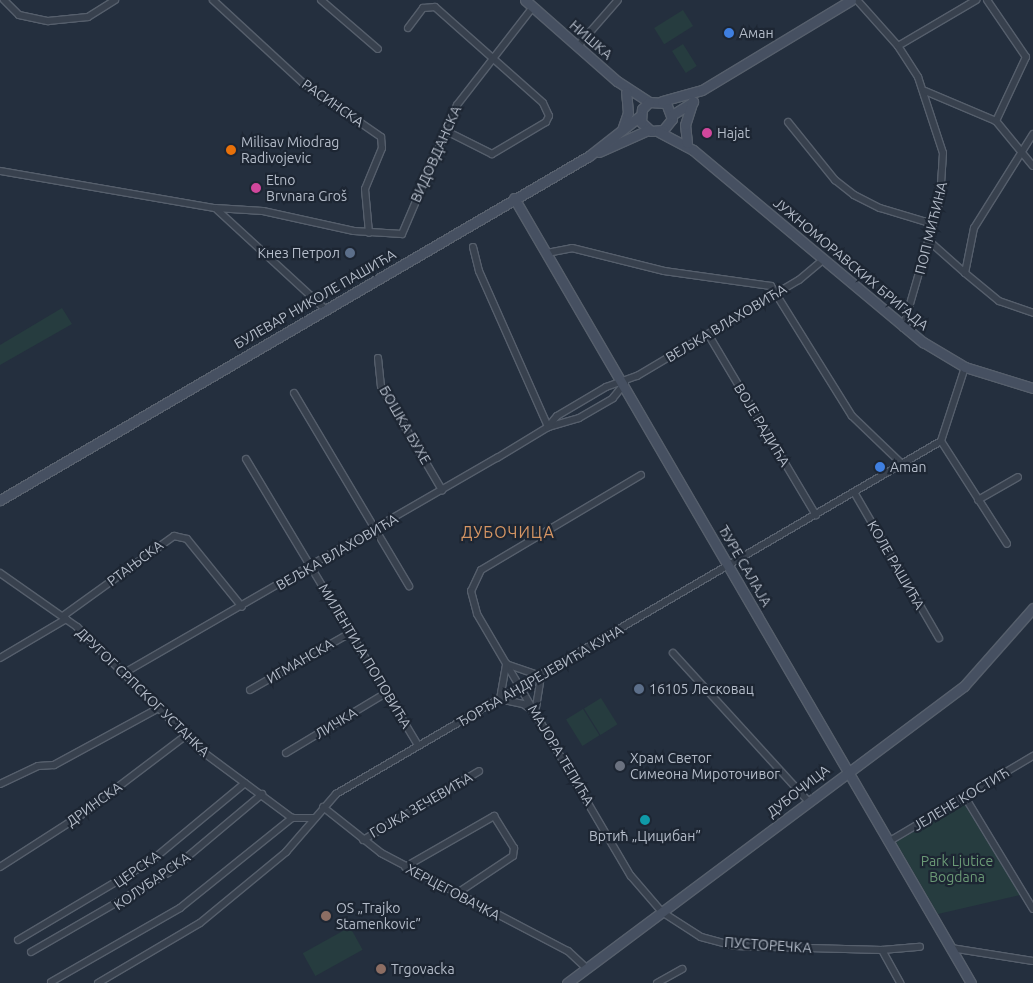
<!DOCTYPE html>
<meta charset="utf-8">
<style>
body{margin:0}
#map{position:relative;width:1033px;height:983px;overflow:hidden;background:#242f3e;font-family:Ubuntu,sans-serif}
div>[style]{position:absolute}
.green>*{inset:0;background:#263c3f;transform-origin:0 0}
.roads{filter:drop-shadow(1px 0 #565f6c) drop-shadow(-1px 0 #565f6c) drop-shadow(0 1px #565f6c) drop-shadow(0 -1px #565f6c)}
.street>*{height:6px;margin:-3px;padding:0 3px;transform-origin:3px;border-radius:3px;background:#38414e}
.secondary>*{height:9px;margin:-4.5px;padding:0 4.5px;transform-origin:4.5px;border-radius:4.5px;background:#465061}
.dots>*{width:14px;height:14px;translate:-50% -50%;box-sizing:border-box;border:2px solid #1d2633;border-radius:50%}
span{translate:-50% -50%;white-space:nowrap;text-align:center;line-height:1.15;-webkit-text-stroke:4.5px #1d2633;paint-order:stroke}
.poi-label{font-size:14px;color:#b4bcc9}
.left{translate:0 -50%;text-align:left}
.right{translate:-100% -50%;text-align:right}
.street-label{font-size:14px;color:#b4bcc9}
.park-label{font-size:14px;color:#6b9a76}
.quarter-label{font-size:16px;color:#d59563;letter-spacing:1px}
</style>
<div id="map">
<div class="green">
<i style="left:683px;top:10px;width:19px;height:34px;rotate:58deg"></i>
<i style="left:683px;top:44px;width:26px;height:13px;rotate:58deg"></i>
<i style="clip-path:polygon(62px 308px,72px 324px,0 365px,0 345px)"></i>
<i style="left:601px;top:698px;width:31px;height:20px;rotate:58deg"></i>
<i style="left:583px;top:709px;width:31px;height:20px;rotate:58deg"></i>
<i style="clip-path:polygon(963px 802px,1020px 895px,938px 914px,896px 842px)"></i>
<i style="left:350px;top:927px;width:26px;height:54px;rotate:61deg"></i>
</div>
<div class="roads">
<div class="street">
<i style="left:4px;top:0;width:21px;rotate:45deg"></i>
<i style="left:19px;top:15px;width:30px;rotate:12deg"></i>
<i style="left:48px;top:21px;width:40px;rotate:-5.7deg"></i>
<i style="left:88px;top:17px;width:32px;rotate:-32deg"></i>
<i style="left:213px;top:0;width:122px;rotate:42.7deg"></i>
<i style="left:303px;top:83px;width:95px;rotate:34.7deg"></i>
<i style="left:381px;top:137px;width:11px;rotate:85deg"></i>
<i style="left:382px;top:148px;width:44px;rotate:112.5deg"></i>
<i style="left:365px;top:189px;width:44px;rotate:84.8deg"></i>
<i style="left:321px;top:0;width:75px;rotate:40.7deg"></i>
<i style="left:857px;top:0;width:62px;rotate:48.3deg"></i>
<i style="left:898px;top:46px;width:37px;rotate:57deg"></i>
<i style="left:918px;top:77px;width:80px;rotate:71.8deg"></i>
<i style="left:943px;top:153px;width:47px;rotate:93.7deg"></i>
<i style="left:940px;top:200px;width:133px;rotate:106.1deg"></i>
<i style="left:987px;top:0;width:69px;rotate:55.6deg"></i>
<i style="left:1026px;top:57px;width:71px;rotate:115.1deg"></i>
<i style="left:408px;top:28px;width:25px;rotate:-53deg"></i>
<i style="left:423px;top:8px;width:12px;rotate:-5deg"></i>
<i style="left:435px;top:7px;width:144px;rotate:41.6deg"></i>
<i style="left:543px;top:103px;width:14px;rotate:65deg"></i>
<i style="left:549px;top:116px;width:7px;rotate:117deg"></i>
<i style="left:546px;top:122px;width:63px;rotate:149.3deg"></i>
<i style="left:492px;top:154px;width:51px;rotate:-153.4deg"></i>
<i style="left:898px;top:46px;width:91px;rotate:-30.5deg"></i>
<i style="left:577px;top:47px;width:62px;rotate:-48.9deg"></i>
<i style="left:925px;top:91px;width:77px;rotate:22.9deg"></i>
<i style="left:996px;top:121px;width:58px;rotate:50.6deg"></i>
<i style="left:788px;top:122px;width:75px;rotate:51deg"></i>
<i style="left:835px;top:180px;width:24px;rotate:38deg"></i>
<i style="left:854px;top:195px;width:29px;rotate:27deg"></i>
<i style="left:880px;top:208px;width:55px;rotate:16.8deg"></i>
<i style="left:1033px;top:134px;width:111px;rotate:122.1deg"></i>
<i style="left:974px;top:228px;width:46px;rotate:101.3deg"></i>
<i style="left:965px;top:273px;width:44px;rotate:39.5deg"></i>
<i style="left:999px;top:301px;width:36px;rotate:19deg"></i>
<i style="left:0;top:171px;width:218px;rotate:9.8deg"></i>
<i style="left:929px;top:241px;width:48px;rotate:41.6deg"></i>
<i style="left:473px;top:247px;width:25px;rotate:76deg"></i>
<i style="left:479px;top:271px;width:171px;rotate:66.1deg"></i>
<i style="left:547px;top:253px;width:25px;rotate:-11deg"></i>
<i style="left:572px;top:248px;width:95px;rotate:14deg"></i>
<i style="left:664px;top:271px;width:108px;rotate:8deg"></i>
<i style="left:771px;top:286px;width:153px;rotate:58.1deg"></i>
<i style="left:852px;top:416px;width:69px;rotate:43.8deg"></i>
<i style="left:325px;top:309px;width:149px;rotate:-137.4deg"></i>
<i style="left:215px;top:208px;width:48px;rotate:3.6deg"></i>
<i style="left:263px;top:211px;width:93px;rotate:12.4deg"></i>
<i style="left:354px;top:231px;width:48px;rotate:3.6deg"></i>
<i style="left:402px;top:234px;width:140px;rotate:-66.9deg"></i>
<i style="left:457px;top:105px;width:124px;rotate:-52.2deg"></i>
<i style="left:708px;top:334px;width:211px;rotate:59.2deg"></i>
<i style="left:378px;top:358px;width:28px;rotate:84deg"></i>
<i style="left:381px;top:386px;width:121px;rotate:59.6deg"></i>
<i style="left:294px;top:393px;width:225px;rotate:59.2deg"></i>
<i style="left:548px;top:427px;width:32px;rotate:-16deg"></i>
<i style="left:579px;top:418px;width:39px;rotate:-30deg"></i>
<i style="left:613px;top:398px;width:19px;rotate:-51deg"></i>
<i style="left:941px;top:441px;width:122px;rotate:57.3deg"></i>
<i style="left:246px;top:459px;width:334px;rotate:59deg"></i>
<i style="left:641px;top:475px;width:186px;rotate:149.3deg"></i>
<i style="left:481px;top:570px;width:23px;rotate:115deg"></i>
<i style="left:471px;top:591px;width:24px;rotate:75deg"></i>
<i style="left:477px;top:614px;width:304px;rotate:59.6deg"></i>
<i style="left:631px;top:876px;width:48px;rotate:49.3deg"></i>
<i style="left:662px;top:912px;width:46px;rotate:32.7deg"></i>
<i style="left:701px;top:937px;width:35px;rotate:15deg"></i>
<i style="left:735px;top:946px;width:147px;rotate:1.6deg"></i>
<i style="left:882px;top:950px;width:38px;rotate:61deg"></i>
<i style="left:854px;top:492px;width:169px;rotate:59.8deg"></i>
<i style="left:978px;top:500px;width:46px;rotate:-29.9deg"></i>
<i style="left:0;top:573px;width:94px;rotate:35deg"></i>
<i style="left:77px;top:627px;width:177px;rotate:44.8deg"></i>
<i style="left:203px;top:752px;width:111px;rotate:36.6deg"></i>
<i style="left:292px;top:818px;width:21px"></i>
<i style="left:63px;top:616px;width:137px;rotate:-35.8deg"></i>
<i style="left:174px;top:536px;width:13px;rotate:13deg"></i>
<i style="left:187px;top:539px;width:87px;rotate:51deg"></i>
<i style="left:673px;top:653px;width:200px;rotate:47.6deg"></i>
<i style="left:0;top:658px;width:77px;rotate:-30.6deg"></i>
<i style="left:506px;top:664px;width:37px;rotate:19deg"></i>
<i style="left:541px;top:676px;width:36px;rotate:99deg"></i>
<i style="left:535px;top:712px;width:14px;rotate:-146deg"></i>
<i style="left:523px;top:704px;width:24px;rotate:-168deg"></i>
<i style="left:500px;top:699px;width:36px;rotate:-80deg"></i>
<i style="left:124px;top:673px;width:431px;rotate:-30deg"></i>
<i style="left:497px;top:458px;width:60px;rotate:-31.3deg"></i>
<i style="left:548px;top:427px;width:14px;rotate:-51deg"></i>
<i style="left:557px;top:416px;width:57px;rotate:-30.6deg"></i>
<i style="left:606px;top:387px;width:33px;rotate:-20deg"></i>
<i style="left:637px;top:376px;width:188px;rotate:-30.7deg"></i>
<i style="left:799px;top:280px;width:33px;rotate:-40deg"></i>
<i style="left:250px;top:690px;width:115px;rotate:-29.7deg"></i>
<i style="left:286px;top:753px;width:117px;rotate:-31deg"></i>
<i style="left:0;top:784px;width:42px;rotate:-25.3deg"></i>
<i style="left:38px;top:766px;width:16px;rotate:-4deg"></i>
<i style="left:54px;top:765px;width:119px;rotate:-28.5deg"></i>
<i style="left:965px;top:797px;width:131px;rotate:58.7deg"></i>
<i style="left:323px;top:807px;width:74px;rotate:38.4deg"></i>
<i style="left:381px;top:853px;width:211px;rotate:27.7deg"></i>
<i style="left:568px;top:951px;width:26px;rotate:43deg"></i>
<i style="left:363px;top:840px;width:135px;rotate:-30.7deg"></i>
<i style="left:888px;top:842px;width:169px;rotate:-30.7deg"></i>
<i style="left:0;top:867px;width:96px;rotate:-32.7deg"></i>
<i style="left:81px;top:815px;width:131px;rotate:-37.2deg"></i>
<i style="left:405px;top:867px;width:103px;rotate:-29.8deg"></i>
<i style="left:494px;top:816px;width:38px;rotate:58deg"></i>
<i style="left:514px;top:848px;width:8px;rotate:97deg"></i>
<i style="left:513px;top:856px;width:69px;rotate:146.3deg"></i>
<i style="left:18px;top:940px;width:155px;rotate:-30.7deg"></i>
<i style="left:151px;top:861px;width:122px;rotate:-39.7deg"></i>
<i style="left:951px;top:948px;width:83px;rotate:9deg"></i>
<i style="left:882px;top:950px;width:38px;rotate:-5deg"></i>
<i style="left:31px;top:952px;width:158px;rotate:-30deg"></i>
<i style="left:168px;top:873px;width:123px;rotate:-40deg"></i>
<i style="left:51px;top:982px;width:149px;rotate:-29.8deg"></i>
<i style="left:180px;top:908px;width:144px;rotate:-38.8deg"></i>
<i style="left:98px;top:983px;width:118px;rotate:-30.5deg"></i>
<i style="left:200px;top:923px;width:112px;rotate:-39.5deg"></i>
<i style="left:286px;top:852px;width:77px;rotate:-49.2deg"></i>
<i style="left:336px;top:794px;width:700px;rotate:-30.26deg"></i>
<i style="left:941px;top:441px;width:78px;rotate:-72deg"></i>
<i style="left:657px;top:983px;width:29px;rotate:-29deg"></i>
</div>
<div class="secondary">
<i style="left:525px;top:0;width:123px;rotate:41.4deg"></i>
<i style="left:617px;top:81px;width:38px;rotate:33deg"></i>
<i style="left:649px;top:102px;width:17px;rotate:3deg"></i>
<i style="left:666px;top:103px;width:17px;rotate:69deg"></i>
<i style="left:672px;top:119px;width:14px;rotate:129deg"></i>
<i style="left:663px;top:130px;width:12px;rotate:175deg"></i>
<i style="left:651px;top:131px;width:13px;rotate:-138deg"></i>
<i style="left:641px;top:122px;width:13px;rotate:-86deg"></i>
<i style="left:642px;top:109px;width:10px;rotate:-45deg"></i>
<i style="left:662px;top:101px;width:41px;rotate:-15.4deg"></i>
<i style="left:702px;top:90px;width:174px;rotate:-31.1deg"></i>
<i style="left:672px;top:115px;width:25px;rotate:-32deg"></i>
<i style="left:622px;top:130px;width:18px;rotate:-71deg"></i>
<i style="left:628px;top:113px;width:21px;rotate:-95deg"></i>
<i style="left:659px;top:132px;width:38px;rotate:28deg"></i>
<i style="left:693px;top:150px;width:300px;rotate:39.9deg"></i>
<i style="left:923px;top:342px;width:49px;rotate:30.8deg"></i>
<i style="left:965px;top:367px;width:71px;rotate:17.2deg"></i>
<i style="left:687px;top:143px;width:18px;rotate:-96deg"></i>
<i style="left:685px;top:125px;width:25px;rotate:-72deg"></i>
<i style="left:599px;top:152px;width:54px;rotate:-24.2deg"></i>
<i style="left:514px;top:198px;width:908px;rotate:59.79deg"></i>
<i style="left:0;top:500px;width:682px;rotate:-30.29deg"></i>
<i style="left:589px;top:156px;width:65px;rotate:-38.1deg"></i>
<i style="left:567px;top:983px;width:496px;rotate:-36.8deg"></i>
<i style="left:964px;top:686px;width:104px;rotate:-48.5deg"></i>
</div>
</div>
<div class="dots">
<i style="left:729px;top:33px;background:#3f7fe0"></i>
<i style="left:707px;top:133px;background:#d1479c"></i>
<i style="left:231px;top:150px;background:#e8710a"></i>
<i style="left:256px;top:188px;background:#d1479c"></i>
<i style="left:350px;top:253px;background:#5c6f8a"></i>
<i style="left:880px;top:467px;background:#3f7fe0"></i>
<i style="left:639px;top:689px;background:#5c6f8a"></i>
<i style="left:620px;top:766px;background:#6b7280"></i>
<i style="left:645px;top:820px;background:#0f9aa8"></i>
<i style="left:326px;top:916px;background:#8d6e63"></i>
<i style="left:381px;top:969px;background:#8d6e63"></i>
</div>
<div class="poi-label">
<span class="left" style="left:739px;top:33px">Аман</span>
<span class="left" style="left:717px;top:133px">Hajat</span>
<span class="left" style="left:241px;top:150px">Milisav Miodrag<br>Radivojevic</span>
<span class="left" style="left:266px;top:188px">Etno<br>Brvnara Groš</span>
<span class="right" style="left:340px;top:253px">Кнез Петрол</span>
<span class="left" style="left:890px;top:467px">Aman</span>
<span class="left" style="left:649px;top:689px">16105 Лесковац</span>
<span class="left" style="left:630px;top:766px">Храм Светог<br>Симеона Мироточивог</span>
<span style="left:645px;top:836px">Вртић „Цицибан”</span>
<span class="left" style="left:336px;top:916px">OS „Trajko<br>Stamenkovic”</span>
<span class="left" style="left:391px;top:969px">Trgovacka</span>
</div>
<div class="street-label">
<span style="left:591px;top:40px;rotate:41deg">НИШКА</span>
<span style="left:333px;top:103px;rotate:35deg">РАСИНСКА</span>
<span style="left:436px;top:154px;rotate:-66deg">ВИДОВДАНСКА</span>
<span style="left:931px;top:228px;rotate:-76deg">ПОП МИЋИНА</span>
<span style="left:851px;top:264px;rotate:40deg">ЈУЖНОМОРАВСКИХ БРИГАДА</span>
<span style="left:315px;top:299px;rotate:-30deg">БУЛЕВАР НИКОЛЕ ПАШИЋА</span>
<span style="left:726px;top:323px;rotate:-31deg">ВЕЉКА ВЛАХОВИЋА</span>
<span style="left:405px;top:425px;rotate:60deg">БОШКА БУХЕ</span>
<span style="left:762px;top:425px;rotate:59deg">ВОЈЕ РАДИЋА</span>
<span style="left:337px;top:552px;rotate:-30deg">ВЕЉКА ВЛАХОВИЋА</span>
<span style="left:135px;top:563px;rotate:-37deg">РТАЊСКА</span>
<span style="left:896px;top:565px;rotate:60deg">КОЛЕ РАШИЋА</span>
<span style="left:745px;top:566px;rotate:60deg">ЂУРЕ САЛАЈА</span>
<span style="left:365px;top:656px;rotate:59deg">МИЛЕНТИЈА ПОПОВИЋА</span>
<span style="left:300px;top:661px;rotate:-30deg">ИГМАНСКА</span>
<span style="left:540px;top:676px;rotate:-30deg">ЂОРЂА АНДРЕЈЕВИЋА КУНА</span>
<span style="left:143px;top:692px;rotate:44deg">ДРУГОГ СРПСКОГ УСТАНКА</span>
<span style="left:336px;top:723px;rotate:-31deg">ЛИЧКА</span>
<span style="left:561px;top:755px;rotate:59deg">МАЈОРА ТЕПИЋА</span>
<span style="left:798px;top:791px;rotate:-38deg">ДУБОЧИЦА</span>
<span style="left:961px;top:799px;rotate:-31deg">ЈЕЛЕНЕ КОСТИЋ</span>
<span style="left:94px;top:804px;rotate:-36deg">ДРИНСКА</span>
<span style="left:421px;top:805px;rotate:-30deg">ГОЈКА ЗЕЧЕВИЋА</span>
<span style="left:137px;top:869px;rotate:-35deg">ЦЕРСКА</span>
<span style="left:152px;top:881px;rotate:-35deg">КОЛУБАРСКА</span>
<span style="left:453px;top:892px;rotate:28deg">ХЕРЦЕГОВАЧКА</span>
<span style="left:768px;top:945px;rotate:4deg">ПУСТОРЕЧКА</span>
</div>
<div class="park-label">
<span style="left:957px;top:869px">Park Ljutice<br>Bogdana</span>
</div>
<div class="quarter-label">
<span style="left:508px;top:532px">ДУБОЧИЦА</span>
</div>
</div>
